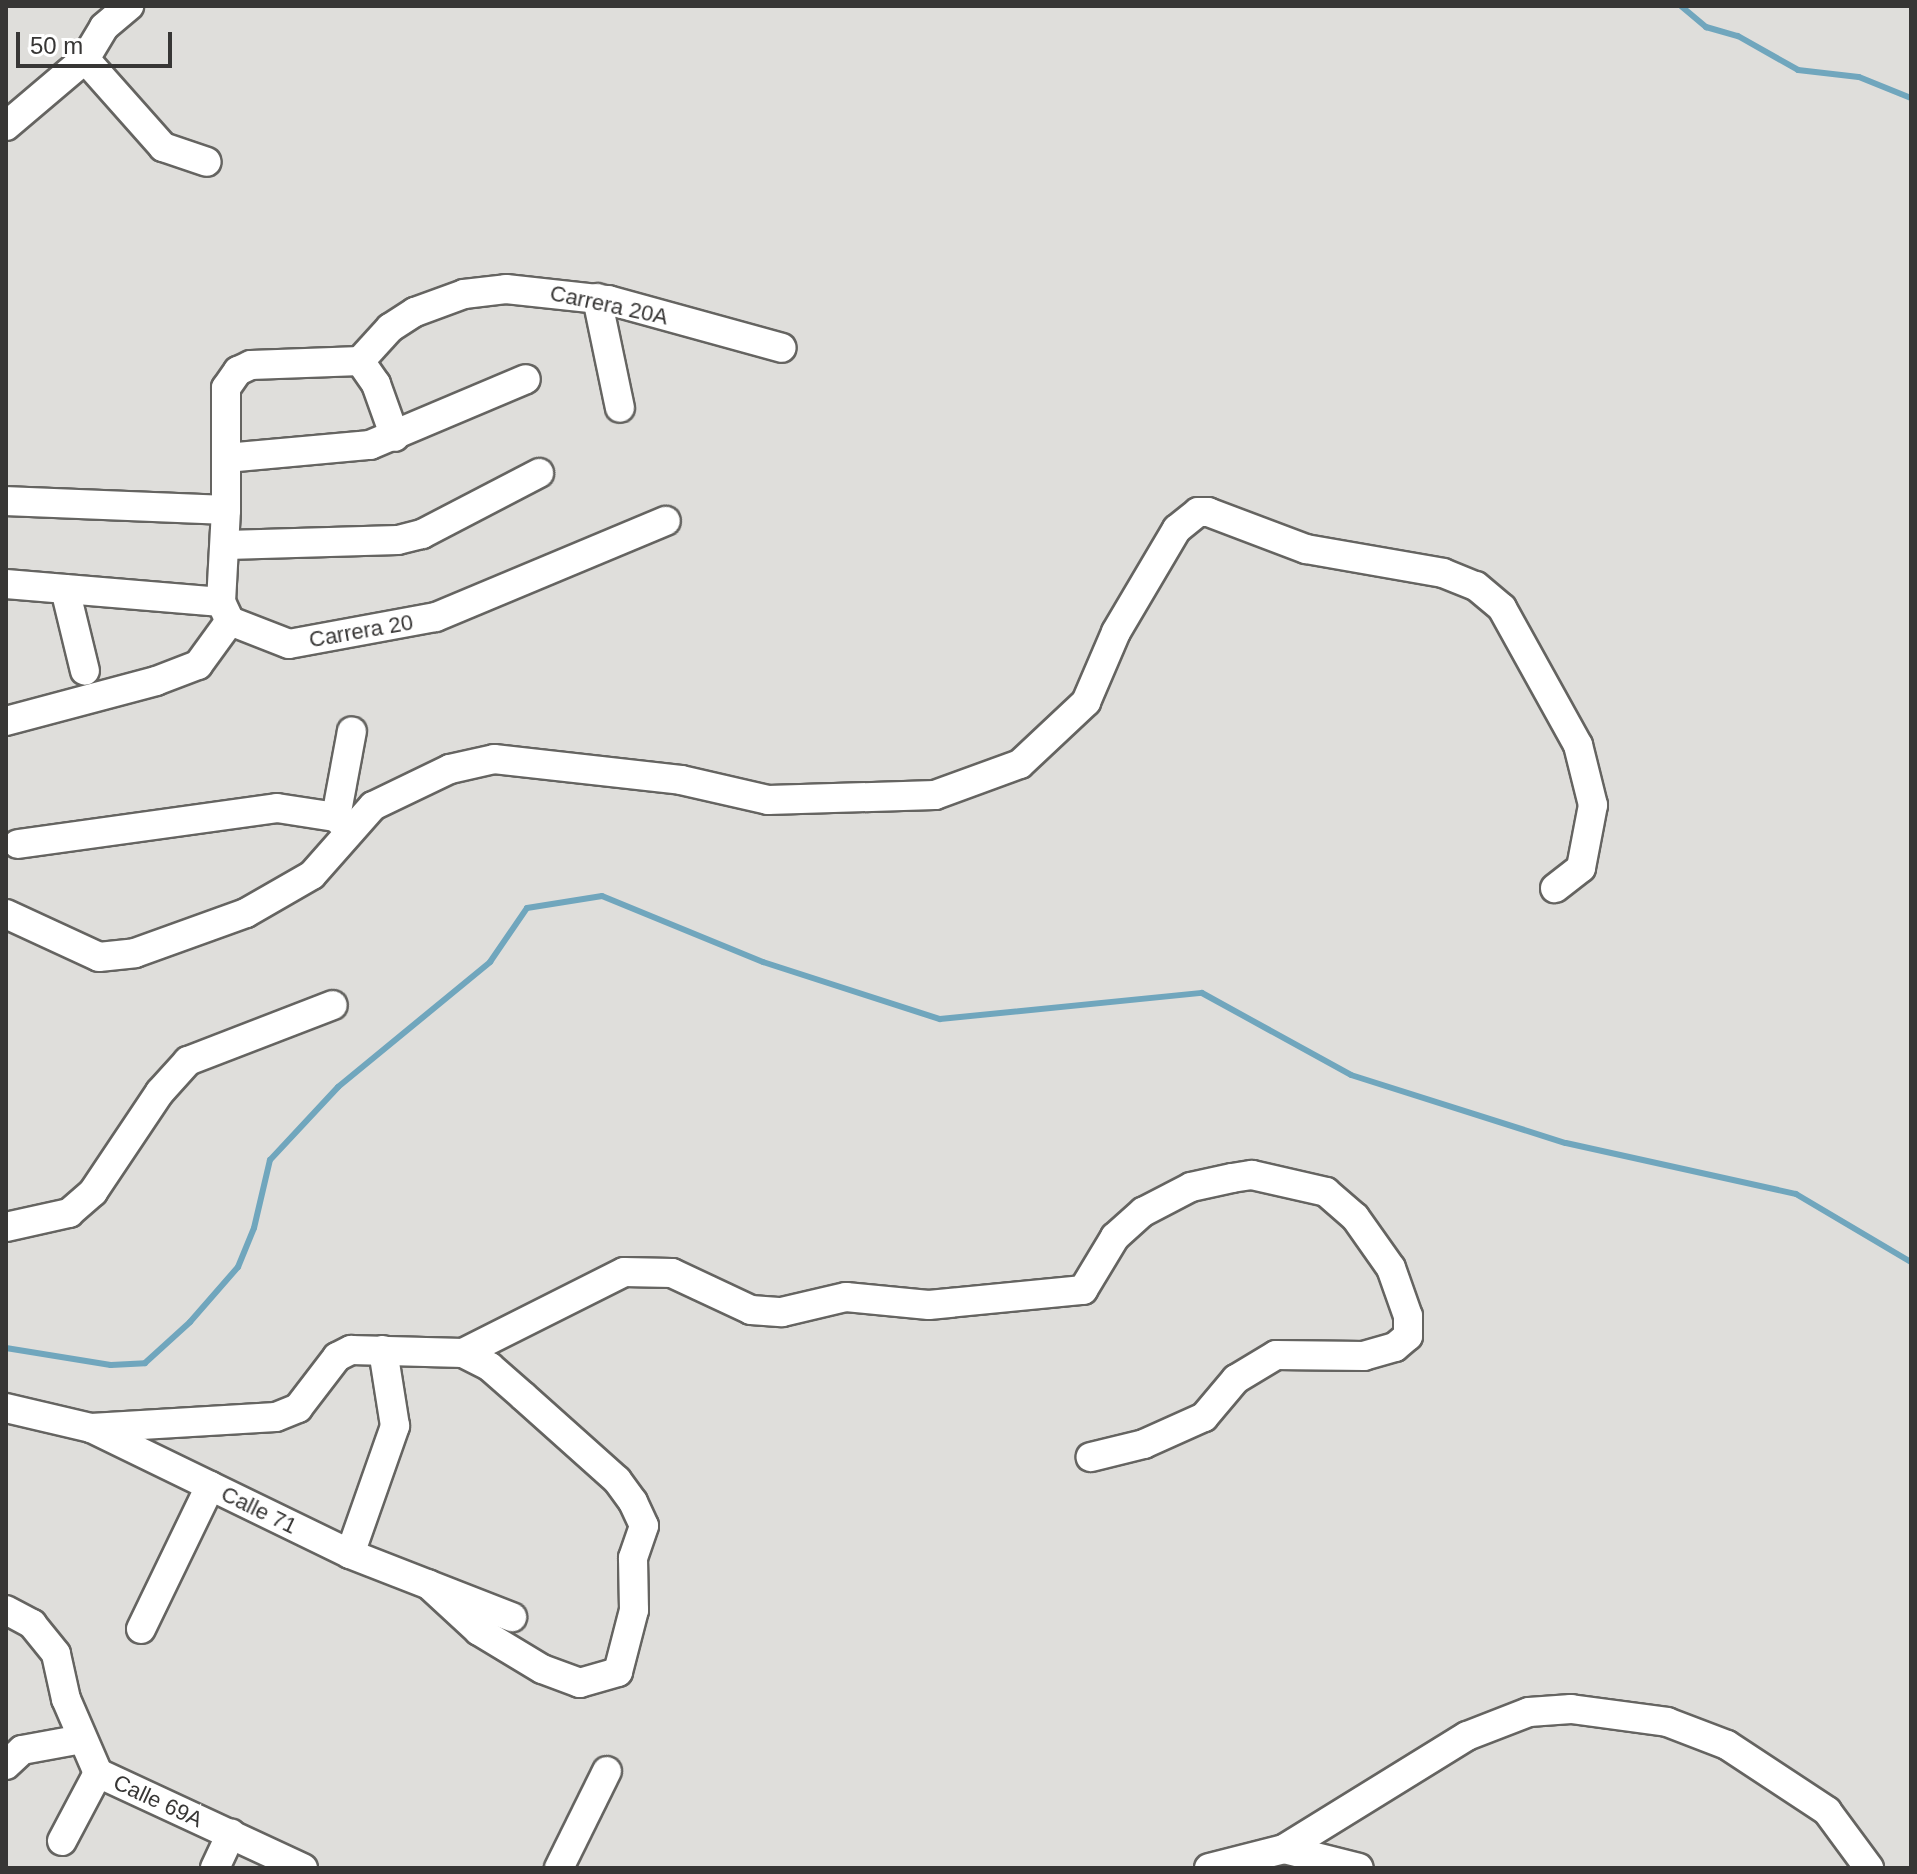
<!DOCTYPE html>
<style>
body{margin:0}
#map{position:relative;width:1917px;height:1874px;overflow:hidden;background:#dfdedb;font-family:Helvetica,sans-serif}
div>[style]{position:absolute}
.stream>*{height:6px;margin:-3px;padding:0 3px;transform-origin:3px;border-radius:3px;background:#70a6bd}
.roads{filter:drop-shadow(2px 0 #656461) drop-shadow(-2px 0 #656461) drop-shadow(0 2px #656461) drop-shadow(0 -2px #656461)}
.minor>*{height:28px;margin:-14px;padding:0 14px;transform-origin:14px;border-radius:14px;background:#fff}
span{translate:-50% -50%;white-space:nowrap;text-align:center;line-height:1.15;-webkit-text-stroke:6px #fff;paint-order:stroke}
.street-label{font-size:22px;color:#373635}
.frame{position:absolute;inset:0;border:8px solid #373635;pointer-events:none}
.scale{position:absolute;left:16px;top:32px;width:156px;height:36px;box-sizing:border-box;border:4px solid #373635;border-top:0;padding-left:10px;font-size:24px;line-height:28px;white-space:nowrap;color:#373635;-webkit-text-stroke:6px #fff;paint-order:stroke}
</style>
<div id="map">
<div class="stream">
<i style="left:1681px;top:6px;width:33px;rotate:40deg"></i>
<i style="left:1706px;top:27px;width:33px;rotate:16deg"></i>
<i style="left:1738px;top:36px;width:69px;rotate:29.5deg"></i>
<i style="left:1798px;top:70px;width:61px;rotate:6.5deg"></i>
<i style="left:1859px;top:77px;width:56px;rotate:22deg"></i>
<i style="left:6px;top:1348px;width:106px;rotate:9.2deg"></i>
<i style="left:111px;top:1365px;width:34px;rotate:-3deg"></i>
<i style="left:145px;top:1363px;width:61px;rotate:-42.3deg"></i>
<i style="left:190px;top:1322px;width:73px;rotate:-48.9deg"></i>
<i style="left:238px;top:1267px;width:42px;rotate:-67.7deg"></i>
<i style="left:254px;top:1228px;width:70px;rotate:-76.8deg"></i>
<i style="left:270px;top:1160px;width:100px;rotate:-47deg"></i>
<i style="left:338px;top:1087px;width:197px;rotate:-39.4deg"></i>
<i style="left:490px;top:962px;width:65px;rotate:-55.6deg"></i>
<i style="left:527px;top:908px;width:76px;rotate:-9.1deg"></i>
<i style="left:602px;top:896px;width:174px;rotate:22.3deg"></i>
<i style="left:763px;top:962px;width:186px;rotate:17.9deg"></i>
<i style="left:940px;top:1019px;width:263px;rotate:-5.7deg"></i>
<i style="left:1202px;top:993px;width:170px;rotate:28.8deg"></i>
<i style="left:1351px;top:1075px;width:225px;rotate:17.6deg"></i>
<i style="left:1566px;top:1143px;width:236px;rotate:12.5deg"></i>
<i style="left:1796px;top:1194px;width:134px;rotate:30.6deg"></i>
</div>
<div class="roads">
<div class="minor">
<i style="left:85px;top:59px;width:118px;rotate:48.4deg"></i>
<i style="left:163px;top:147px;width:46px;rotate:18.8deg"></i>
<i style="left:6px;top:126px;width:104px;rotate:-40.3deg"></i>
<i style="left:85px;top:59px;width:37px;rotate:-59deg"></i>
<i style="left:104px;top:27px;width:33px;rotate:-40deg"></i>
<i style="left:597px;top:298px;width:112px;rotate:78.2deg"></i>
<i style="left:360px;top:361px;width:45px;rotate:-47.7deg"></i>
<i style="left:390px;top:328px;width:30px;rotate:-33deg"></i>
<i style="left:415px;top:312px;width:52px;rotate:-20.2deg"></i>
<i style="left:464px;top:294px;width:42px;rotate:-6.8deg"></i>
<i style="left:506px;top:289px;width:103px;rotate:6.2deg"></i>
<i style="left:608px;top:300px;width:180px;rotate:15.4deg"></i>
<i style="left:360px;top:361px;width:28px;rotate:55deg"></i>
<i style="left:376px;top:384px;width:56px;rotate:70.3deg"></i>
<i style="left:226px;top:458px;width:145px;rotate:-5.2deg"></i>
<i style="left:370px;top:445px;width:169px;rotate:-22.9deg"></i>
<i style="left:6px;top:501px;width:220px;rotate:2.3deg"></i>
<i style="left:226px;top:510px;width:92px;rotate:93.1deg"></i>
<i style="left:226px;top:510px;width:122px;rotate:-90deg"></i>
<i style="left:226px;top:388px;width:21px;rotate:-55deg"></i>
<i style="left:238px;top:371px;width:14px;rotate:-25deg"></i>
<i style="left:251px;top:365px;width:109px;rotate:-2.1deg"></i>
<i style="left:227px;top:545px;width:171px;rotate:-1.7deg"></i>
<i style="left:398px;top:540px;width:25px;rotate:-14deg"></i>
<i style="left:422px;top:534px;width:132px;rotate:-27.5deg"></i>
<i style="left:6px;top:584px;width:216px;rotate:4.8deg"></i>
<i style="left:221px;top:602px;width:21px;rotate:65deg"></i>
<i style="left:230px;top:621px;width:63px;rotate:21.3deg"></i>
<i style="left:289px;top:644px;width:149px;rotate:-10.4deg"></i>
<i style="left:436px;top:617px;width:249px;rotate:-22.7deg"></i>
<i style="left:65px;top:589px;width:84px;rotate:76.3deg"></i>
<i style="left:6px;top:721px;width:155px;rotate:-14.9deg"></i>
<i style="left:156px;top:681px;width:45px;rotate:-20.9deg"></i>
<i style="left:198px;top:665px;width:54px;rotate:-54deg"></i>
<i style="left:336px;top:817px;width:87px;rotate:-79.5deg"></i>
<i style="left:18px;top:844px;width:261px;rotate:-7.9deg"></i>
<i style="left:277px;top:808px;width:60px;rotate:8.7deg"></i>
<i style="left:336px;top:817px;width:17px;rotate:45deg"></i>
<i style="left:6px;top:914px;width:102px;rotate:24.8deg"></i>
<i style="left:99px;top:957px;width:36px;rotate:-6deg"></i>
<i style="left:135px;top:953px;width:118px;rotate:-19.8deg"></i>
<i style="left:246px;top:913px;width:76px;rotate:-29.9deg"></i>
<i style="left:312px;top:875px;width:92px;rotate:-48.5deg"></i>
<i style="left:373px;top:806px;width:85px;rotate:-25.7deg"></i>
<i style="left:450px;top:769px;width:45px;rotate:-12.8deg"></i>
<i style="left:494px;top:759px;width:188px;rotate:6.4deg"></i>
<i style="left:681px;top:780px;width:89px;rotate:12.9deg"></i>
<i style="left:768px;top:800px;width:167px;rotate:-1.7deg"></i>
<i style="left:935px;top:795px;width:90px;rotate:-20deg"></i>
<i style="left:1020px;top:764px;width:91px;rotate:-43.2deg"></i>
<i style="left:1086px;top:702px;width:76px;rotate:-66.8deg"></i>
<i style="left:1116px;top:632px;width:120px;rotate:-59.4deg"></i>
<i style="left:1177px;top:529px;width:27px;rotate:-39deg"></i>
<i style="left:1198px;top:512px;width:10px"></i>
<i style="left:1208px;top:512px;width:105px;rotate:20.7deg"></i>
<i style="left:1306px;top:549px;width:139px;rotate:9.9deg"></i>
<i style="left:1443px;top:573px;width:35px;rotate:22deg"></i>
<i style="left:1476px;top:586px;width:34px;rotate:40deg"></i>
<i style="left:1502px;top:608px;width:157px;rotate:61deg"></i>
<i style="left:1578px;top:745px;width:62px;rotate:76deg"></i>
<i style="left:1593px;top:805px;width:64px;rotate:100.8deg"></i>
<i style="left:1581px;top:868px;width:33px;rotate:142deg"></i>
<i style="left:6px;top:1227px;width:65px;rotate:-12.5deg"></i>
<i style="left:69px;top:1213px;width:32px;rotate:-41deg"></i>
<i style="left:93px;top:1192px;width:120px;rotate:-56.2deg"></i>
<i style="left:160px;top:1092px;width:42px;rotate:-47.9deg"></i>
<i style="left:188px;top:1061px;width:155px;rotate:-21.1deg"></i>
<i style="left:463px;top:1353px;width:180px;rotate:-26.7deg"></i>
<i style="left:624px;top:1272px;width:48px;rotate:1.2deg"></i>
<i style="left:672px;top:1273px;width:87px;rotate:25.1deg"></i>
<i style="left:751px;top:1310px;width:31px;rotate:4deg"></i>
<i style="left:782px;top:1312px;width:66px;rotate:-13.2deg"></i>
<i style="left:846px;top:1297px;width:83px;rotate:5.5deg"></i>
<i style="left:929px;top:1305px;width:155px;rotate:-5.6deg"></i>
<i style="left:1083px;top:1290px;width:62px;rotate:-58.9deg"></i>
<i style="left:1115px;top:1237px;width:38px;rotate:-42deg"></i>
<i style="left:1143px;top:1212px;width:54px;rotate:-27.5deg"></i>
<i style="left:1191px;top:1187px;width:42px;rotate:-12.4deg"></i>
<i style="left:1232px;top:1178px;width:20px;rotate:-9deg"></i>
<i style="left:1252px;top:1175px;width:76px;rotate:12.9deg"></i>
<i style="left:1326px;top:1192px;width:38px;rotate:41deg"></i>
<i style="left:1355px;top:1217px;width:62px;rotate:54.8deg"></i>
<i style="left:1391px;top:1268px;width:51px;rotate:70.5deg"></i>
<i style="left:1408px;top:1316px;width:20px;rotate:90deg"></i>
<i style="left:1408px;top:1336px;width:17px;rotate:140deg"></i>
<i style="left:1395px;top:1347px;width:32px;rotate:164deg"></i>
<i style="left:1364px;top:1356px;width:88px;rotate:-179.3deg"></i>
<i style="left:1276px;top:1355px;width:47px;rotate:149deg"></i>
<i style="left:1236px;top:1379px;width:50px;rotate:130.1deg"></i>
<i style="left:1204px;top:1417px;width:66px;rotate:155.8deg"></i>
<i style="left:1144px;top:1444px;width:55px;rotate:166.2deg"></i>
<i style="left:6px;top:1408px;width:87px;rotate:13.2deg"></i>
<i style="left:91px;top:1428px;width:288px;rotate:25.9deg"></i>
<i style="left:350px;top:1554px;width:174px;rotate:21.3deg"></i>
<i style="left:91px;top:1428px;width:185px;rotate:-3.4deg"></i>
<i style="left:276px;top:1417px;width:24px;rotate:-22deg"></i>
<i style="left:298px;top:1408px;width:64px;rotate:-52.6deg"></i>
<i style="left:337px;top:1357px;width:16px;rotate:-27deg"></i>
<i style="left:351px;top:1350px;width:112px;rotate:1.5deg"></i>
<i style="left:463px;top:1353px;width:30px;rotate:27deg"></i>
<i style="left:490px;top:1367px;width:44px;rotate:41.3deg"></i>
<i style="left:523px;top:1396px;width:126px;rotate:41.8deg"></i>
<i style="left:617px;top:1480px;width:27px;rotate:54deg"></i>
<i style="left:633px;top:1502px;width:26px;rotate:65deg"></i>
<i style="left:644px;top:1526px;width:34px;rotate:109deg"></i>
<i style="left:633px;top:1558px;width:52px;rotate:88.9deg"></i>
<i style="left:634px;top:1610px;width:64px;rotate:104.5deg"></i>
<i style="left:618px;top:1672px;width:40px;rotate:164deg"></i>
<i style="left:580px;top:1683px;width:40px;rotate:-159.8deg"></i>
<i style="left:542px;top:1669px;width:74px;rotate:-148.9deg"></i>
<i style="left:479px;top:1631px;width:69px;rotate:-137.3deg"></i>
<i style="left:350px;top:1554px;width:136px;rotate:-70.6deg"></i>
<i style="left:395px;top:1426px;width:77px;rotate:-99deg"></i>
<i style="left:6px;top:1610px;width:30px;rotate:28deg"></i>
<i style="left:32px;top:1624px;width:38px;rotate:51deg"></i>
<i style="left:56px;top:1654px;width:46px;rotate:77.5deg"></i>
<i style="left:66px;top:1699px;width:81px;rotate:66.6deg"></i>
<i style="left:98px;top:1773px;width:226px;rotate:24.9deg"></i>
<i style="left:141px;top:1629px;width:159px;rotate:-64.2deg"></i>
<i style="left:6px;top:1765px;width:22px;rotate:-43deg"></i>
<i style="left:22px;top:1750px;width:61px;rotate:-10.4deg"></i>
<i style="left:62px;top:1841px;width:77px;rotate:-62.1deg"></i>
<i style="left:1284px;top:1849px;width:77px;rotate:14.2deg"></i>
<i style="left:215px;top:1868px;width:38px;rotate:-65deg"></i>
<i style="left:559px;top:1868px;width:108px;rotate:-63.7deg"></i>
<i style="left:1209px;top:1868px;width:77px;rotate:-14.2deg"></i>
<i style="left:1284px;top:1849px;width:215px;rotate:-31.7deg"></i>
<i style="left:1467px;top:1736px;width:66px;rotate:-21.2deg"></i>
<i style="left:1529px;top:1712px;width:42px;rotate:-4.1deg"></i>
<i style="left:1571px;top:1709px;width:97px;rotate:7.7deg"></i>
<i style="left:1667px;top:1722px;width:64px;rotate:21deg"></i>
<i style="left:1727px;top:1745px;width:120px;rotate:33.4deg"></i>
<i style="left:1827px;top:1811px;width:71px;rotate:53.6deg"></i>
</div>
</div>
<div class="street-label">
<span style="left:609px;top:305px;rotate:12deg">Carrera 20A</span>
<span style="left:361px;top:631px;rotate:-10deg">Carrera 20</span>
<span style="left:259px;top:1510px;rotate:26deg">Calle 71</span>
<span style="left:158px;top:1801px;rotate:25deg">Calle 69A</span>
</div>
<div class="frame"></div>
<div class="scale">50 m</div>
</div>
